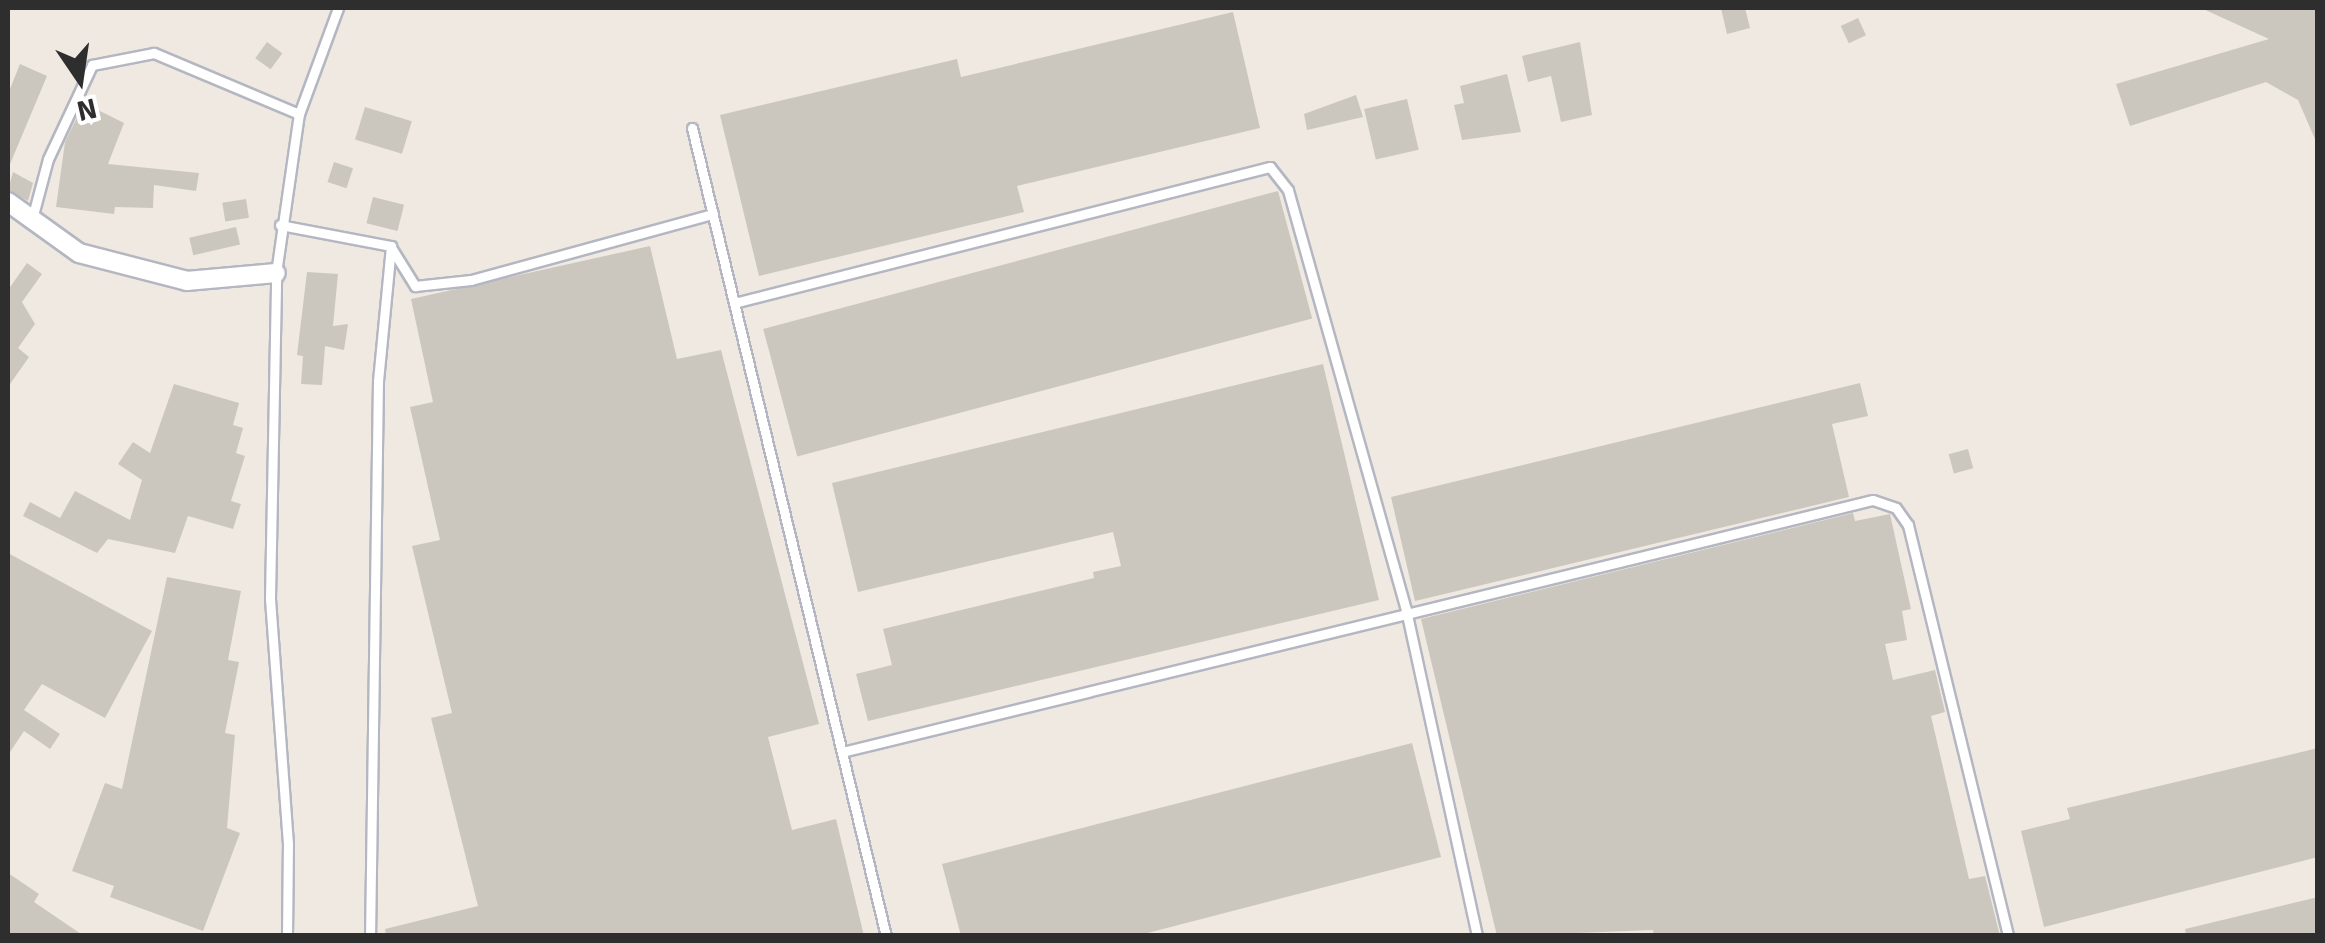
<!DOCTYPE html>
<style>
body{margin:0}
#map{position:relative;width:2325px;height:943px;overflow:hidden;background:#efe9e1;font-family:Signika,sans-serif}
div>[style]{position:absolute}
.building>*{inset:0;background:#cbc7bf;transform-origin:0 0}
.roads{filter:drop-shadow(2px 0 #b4b7c1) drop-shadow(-2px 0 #b4b7c1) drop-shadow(0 2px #b4b7c1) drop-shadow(0 -2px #b4b7c1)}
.lane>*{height:9px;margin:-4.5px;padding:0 4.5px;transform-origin:4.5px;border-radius:4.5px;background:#fff}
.street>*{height:18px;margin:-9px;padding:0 9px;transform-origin:9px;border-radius:9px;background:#fff}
span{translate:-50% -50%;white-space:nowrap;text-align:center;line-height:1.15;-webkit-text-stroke:8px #fff;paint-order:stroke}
.frame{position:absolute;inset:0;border:10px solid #2e2e2e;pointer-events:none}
.north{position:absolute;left:30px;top:30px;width:100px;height:100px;-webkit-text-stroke:8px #fff;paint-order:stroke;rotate:167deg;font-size:28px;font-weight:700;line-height:40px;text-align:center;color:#2e2e2e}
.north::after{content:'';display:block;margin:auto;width:35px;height:45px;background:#2e2e2e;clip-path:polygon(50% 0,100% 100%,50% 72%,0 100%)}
</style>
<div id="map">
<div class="building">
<i style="clip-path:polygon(1721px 8px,1745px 8px,1750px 28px,1727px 34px)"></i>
<i style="clip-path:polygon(2201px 8px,2318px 8px,2318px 146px,2298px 100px,2266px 82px,2130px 126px,2116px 84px,2269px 39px)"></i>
<i style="clip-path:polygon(1233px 12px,1260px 128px,1017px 186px,1024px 212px,759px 276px,720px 115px,957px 59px,961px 77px)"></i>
<i style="left:1858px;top:18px;width:19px;height:19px;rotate:65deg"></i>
<i style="left:267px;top:42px;width:19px;height:20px;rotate:36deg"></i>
<i style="clip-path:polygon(1580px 42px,1592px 115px,1561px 122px,1551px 76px,1528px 82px,1522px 56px)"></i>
<i style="clip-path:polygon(20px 64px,47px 76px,8px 169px,8px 94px)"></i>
<i style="clip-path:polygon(1507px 74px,1521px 132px,1462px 140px,1454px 105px,1464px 103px,1460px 86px)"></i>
<i style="clip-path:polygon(1356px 95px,1363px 117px,1307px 130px,1304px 114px)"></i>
<i style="left:1407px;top:99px;width:52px;height:44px;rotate:77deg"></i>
<i style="clip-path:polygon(84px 103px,124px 123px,108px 164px,199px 173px,196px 191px,154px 185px,153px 208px,115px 207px,114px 214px,56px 207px,65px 142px)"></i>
<i style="left:365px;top:107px;width:49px;height:34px;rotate:17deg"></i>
<i style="left:334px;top:162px;width:20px;height:21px;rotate:18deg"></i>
<i style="clip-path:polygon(13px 172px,33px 183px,28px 201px,8px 190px)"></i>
<i style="left:1278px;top:191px;width:132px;height:533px;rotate:75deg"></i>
<i style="left:373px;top:197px;width:32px;height:27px;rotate:14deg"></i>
<i style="left:246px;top:199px;width:19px;height:24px;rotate:81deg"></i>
<i style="left:236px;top:227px;width:18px;height:48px;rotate:77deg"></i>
<i style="clip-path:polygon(650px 246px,677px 359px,721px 350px,819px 724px,768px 737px,792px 830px,836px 819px,864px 936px,386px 936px,385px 929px,478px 906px,431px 718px,452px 713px,412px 546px,440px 540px,410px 407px,433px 402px,411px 299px)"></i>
<i style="clip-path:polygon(27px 263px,42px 274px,22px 302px,35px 324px,18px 348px,29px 357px,8px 387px,8px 290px)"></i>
<i style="clip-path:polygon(307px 272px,338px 274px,333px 326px,348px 324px,344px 350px,325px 346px,322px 385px,301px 384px,303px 356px,297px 355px)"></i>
<i style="clip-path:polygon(1323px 364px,1379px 600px,868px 721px,856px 674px,892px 665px,883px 629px,1094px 578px,1093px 572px,1121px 566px,1113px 532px,858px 592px,832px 483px)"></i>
<i style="clip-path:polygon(1860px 383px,1868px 416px,1832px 424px,1849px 497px,1415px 601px,1391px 497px)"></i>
<i style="clip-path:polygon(174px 384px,239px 403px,233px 425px,243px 428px,236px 453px,245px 456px,231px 501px,241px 504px,233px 529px,188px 516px,175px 553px,108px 539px,97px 553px,23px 516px,30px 502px,60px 518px,75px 491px,130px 520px,142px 480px,118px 464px,133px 442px,150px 453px)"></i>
<i style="left:1968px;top:449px;width:20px;height:20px;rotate:75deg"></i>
<i style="clip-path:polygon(1853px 513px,1855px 521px,1890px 514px,1911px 609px,1902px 611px,1907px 640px,1885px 644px,1893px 680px,1935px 670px,1945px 712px,1931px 716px,1969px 879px,1985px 876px,2000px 936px,1654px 936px,1653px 930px,1497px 936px,1421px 619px)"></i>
<i style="clip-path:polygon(8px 553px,152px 631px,105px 718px,42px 684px,24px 710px,60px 734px,50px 749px,24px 731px,8px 755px)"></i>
<i style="clip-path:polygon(167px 577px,241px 591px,228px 660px,239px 662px,225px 733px,235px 735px,227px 828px,240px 833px,203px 931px,110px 897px,114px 886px,72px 871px,105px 783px,122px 789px)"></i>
<i style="clip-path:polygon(1412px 743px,1441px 857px,1136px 936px,961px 936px,942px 864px)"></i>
<i style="clip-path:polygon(2318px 748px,2318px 857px,2044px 927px,2021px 831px,2070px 819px,2067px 808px)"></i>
<i style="clip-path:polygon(8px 873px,39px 894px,34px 902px,84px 936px,8px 936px)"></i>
<i style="clip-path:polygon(2318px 897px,2318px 936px,2186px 936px,2185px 929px)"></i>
</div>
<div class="roads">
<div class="lane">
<i style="left:692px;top:128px;width:831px;rotate:76.5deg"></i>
<i style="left:32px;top:219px;width:62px;rotate:-75.1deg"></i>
<i style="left:48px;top:159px;width:104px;rotate:-64.9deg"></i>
<i style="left:92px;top:65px;width:63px;rotate:-11deg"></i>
<i style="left:154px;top:53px;width:157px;rotate:22.8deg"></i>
<i style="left:280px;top:225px;width:113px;rotate:10.7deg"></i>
<i style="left:391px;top:246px;width:135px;rotate:95.5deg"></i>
<i style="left:378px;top:380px;width:556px;rotate:90.82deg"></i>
<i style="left:392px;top:249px;width:44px;rotate:58.1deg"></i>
<i style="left:415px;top:286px;width:56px;rotate:-6.1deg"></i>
<i style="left:471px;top:280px;width:251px;rotate:-15.3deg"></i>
<i style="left:734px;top:303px;width:553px;rotate:-14.24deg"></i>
<i style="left:1270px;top:167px;width:29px;rotate:52deg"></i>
<i style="left:1288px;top:190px;width:436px;rotate:74.3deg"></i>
<i style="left:1406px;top:610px;width:334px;rotate:77.7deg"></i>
<i style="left:842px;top:752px;width:1061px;rotate:-13.74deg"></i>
<i style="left:1873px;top:500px;width:24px;rotate:19deg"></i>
<i style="left:1896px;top:508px;width:21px;rotate:55deg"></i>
<i style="left:1908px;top:525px;width:423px;rotate:76.3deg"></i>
<i style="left:287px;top:936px;width:92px;rotate:-89.4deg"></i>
<i style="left:288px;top:844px;width:247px;rotate:-94.2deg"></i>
<i style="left:270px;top:598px;width:325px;rotate:-88.9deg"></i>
<i style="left:276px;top:273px;width:161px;rotate:-81.8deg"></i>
<i style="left:299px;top:114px;width:113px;rotate:-69.8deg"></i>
</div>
<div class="street">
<i style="left:8px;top:202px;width:87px;rotate:35.7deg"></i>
<i style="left:79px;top:253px;width:112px;rotate:14.5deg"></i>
<i style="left:187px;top:281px;width:89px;rotate:-5.1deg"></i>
</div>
</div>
<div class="frame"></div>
<div class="north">N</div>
</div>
